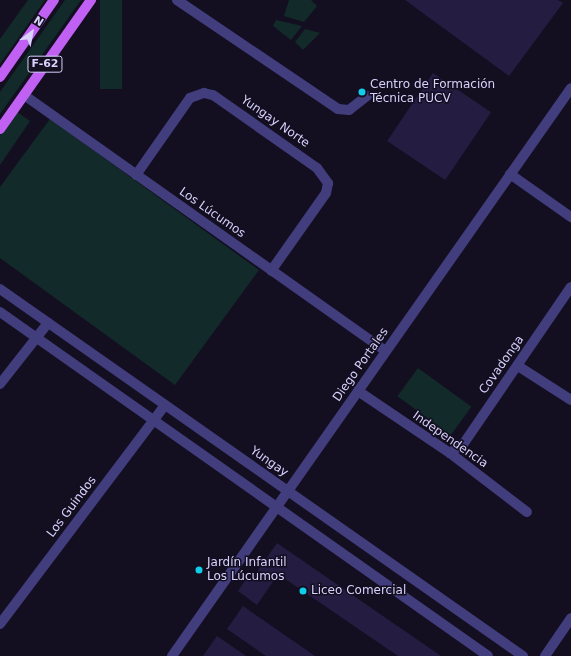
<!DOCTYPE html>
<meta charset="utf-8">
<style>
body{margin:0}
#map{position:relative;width:571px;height:656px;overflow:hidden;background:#130f21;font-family:"DejaVu Sans",sans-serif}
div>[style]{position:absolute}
.green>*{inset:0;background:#122b2a;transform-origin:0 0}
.building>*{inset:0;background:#251c41;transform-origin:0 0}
.minor>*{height:10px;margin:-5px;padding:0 5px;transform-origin:5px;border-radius:5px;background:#423d7d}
.major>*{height:10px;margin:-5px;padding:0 5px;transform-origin:5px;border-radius:5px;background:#c161f4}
.dots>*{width:11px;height:11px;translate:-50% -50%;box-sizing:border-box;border:2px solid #130f21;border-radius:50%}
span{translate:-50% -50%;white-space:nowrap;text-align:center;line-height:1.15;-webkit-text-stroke:3px #130f21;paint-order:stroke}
.shield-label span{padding:1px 3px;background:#130f21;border:1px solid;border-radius:3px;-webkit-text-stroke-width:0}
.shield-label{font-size:11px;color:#d8d2fc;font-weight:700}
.poi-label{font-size:12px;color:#d8d2fc}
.left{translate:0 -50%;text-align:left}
.street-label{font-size:12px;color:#d8d2fc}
.north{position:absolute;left:12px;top:12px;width:40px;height:40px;-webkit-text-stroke:3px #130f21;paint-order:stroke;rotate:32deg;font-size:11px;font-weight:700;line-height:16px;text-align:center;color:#d8d2fc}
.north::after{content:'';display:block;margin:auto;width:14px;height:18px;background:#d8d2fc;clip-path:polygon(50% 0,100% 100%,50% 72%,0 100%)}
</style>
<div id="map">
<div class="green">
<i style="clip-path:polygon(28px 0,45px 0,0 64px,0 39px)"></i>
<i style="clip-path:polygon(65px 0,81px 0,0 114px,0 92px)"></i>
<i style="left:100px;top:0;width:22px;height:89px"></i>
<i style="clip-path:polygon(289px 0,311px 0,317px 6px,304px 22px,284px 16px)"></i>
<i style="clip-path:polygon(276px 20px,302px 26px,291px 40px,273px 26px)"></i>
<i style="clip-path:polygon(305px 29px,320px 33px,303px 50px,295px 42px)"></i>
<i style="clip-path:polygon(17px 112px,30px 121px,0 165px,0 135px)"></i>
<i style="clip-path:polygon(50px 119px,259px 270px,175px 385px,0 258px,0 187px)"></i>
<i style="left:418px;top:368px;width:66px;height:35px;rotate:36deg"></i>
</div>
<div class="building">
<i style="clip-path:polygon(405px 0,558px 0,563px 3px,509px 76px)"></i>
<i style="left:433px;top:73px;width:70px;height:82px;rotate:34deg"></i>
<i style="clip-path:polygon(277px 543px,441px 656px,398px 656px,278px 574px,257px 605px,238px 591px,246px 579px,250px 582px)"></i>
<i style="clip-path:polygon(243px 606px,315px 656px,266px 656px,227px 629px)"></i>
<i style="clip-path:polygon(217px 636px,246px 656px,203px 656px)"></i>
</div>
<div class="minor">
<i style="left:177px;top:0;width:194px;rotate:34.1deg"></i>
<i style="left:338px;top:109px;width:11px;rotate:5deg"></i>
<i style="left:349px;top:110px;width:23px;rotate:-38deg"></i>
<i style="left:24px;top:95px;width:443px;rotate:35.3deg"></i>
<i style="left:510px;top:174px;width:75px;rotate:35.2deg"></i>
<i style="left:136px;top:175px;width:94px;rotate:-55deg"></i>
<i style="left:190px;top:98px;width:15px;rotate:-20deg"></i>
<i style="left:204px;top:93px;width:9px;rotate:13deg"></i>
<i style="left:213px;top:95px;width:127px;rotate:35.1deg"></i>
<i style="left:317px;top:168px;width:19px;rotate:54deg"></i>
<i style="left:328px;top:183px;width:10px;rotate:101deg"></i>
<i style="left:326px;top:193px;width:95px;rotate:125.2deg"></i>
<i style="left:0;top:289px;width:639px;rotate:35.06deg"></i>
<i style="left:0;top:312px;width:597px;rotate:35.18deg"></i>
<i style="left:518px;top:366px;width:63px;rotate:32.7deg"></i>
<i style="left:0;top:384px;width:78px;rotate:-51.8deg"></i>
<i style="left:358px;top:391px;width:111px;rotate:34deg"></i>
<i style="left:450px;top:453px;width:97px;rotate:37.5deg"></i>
<i style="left:450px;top:453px;width:17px;rotate:-36deg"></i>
<i style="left:464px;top:443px;width:189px;rotate:-55.6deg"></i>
<i style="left:0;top:624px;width:274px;rotate:-53deg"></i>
<i style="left:172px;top:656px;width:694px;rotate:-54.91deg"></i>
<i style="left:545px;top:656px;width:46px;rotate:-55.6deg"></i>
</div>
<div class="major">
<i style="left:0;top:77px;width:94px;rotate:-55deg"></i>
<i style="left:0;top:129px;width:158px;rotate:-54.8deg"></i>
</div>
<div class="dots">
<i style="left:362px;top:92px;background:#10ceea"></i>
<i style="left:199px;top:570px;background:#10ceea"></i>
<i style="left:303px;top:591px;background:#10ceea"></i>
</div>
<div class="shield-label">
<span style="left:45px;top:64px">F-62</span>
</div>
<div class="poi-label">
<span class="left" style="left:370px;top:92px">Centro de Formación<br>Técnica PUCV</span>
<span class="left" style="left:207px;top:570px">Jardín Infantil<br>Los Lúcumos</span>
<span class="left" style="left:311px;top:591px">Liceo Comercial</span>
</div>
<div class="street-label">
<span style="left:275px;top:122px;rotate:35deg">Yungay Norte</span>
<span style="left:212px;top:213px;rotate:35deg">Los Lúcumos</span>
<span style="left:361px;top:365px;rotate:-55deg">Diego Portales</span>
<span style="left:502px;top:365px;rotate:-55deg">Covadonga</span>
<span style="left:450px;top:440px;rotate:35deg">Independencia</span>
<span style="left:269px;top:462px;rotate:35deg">Yungay</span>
<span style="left:72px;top:507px;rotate:-53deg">Los Guindos</span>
</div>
<div class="north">N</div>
</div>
